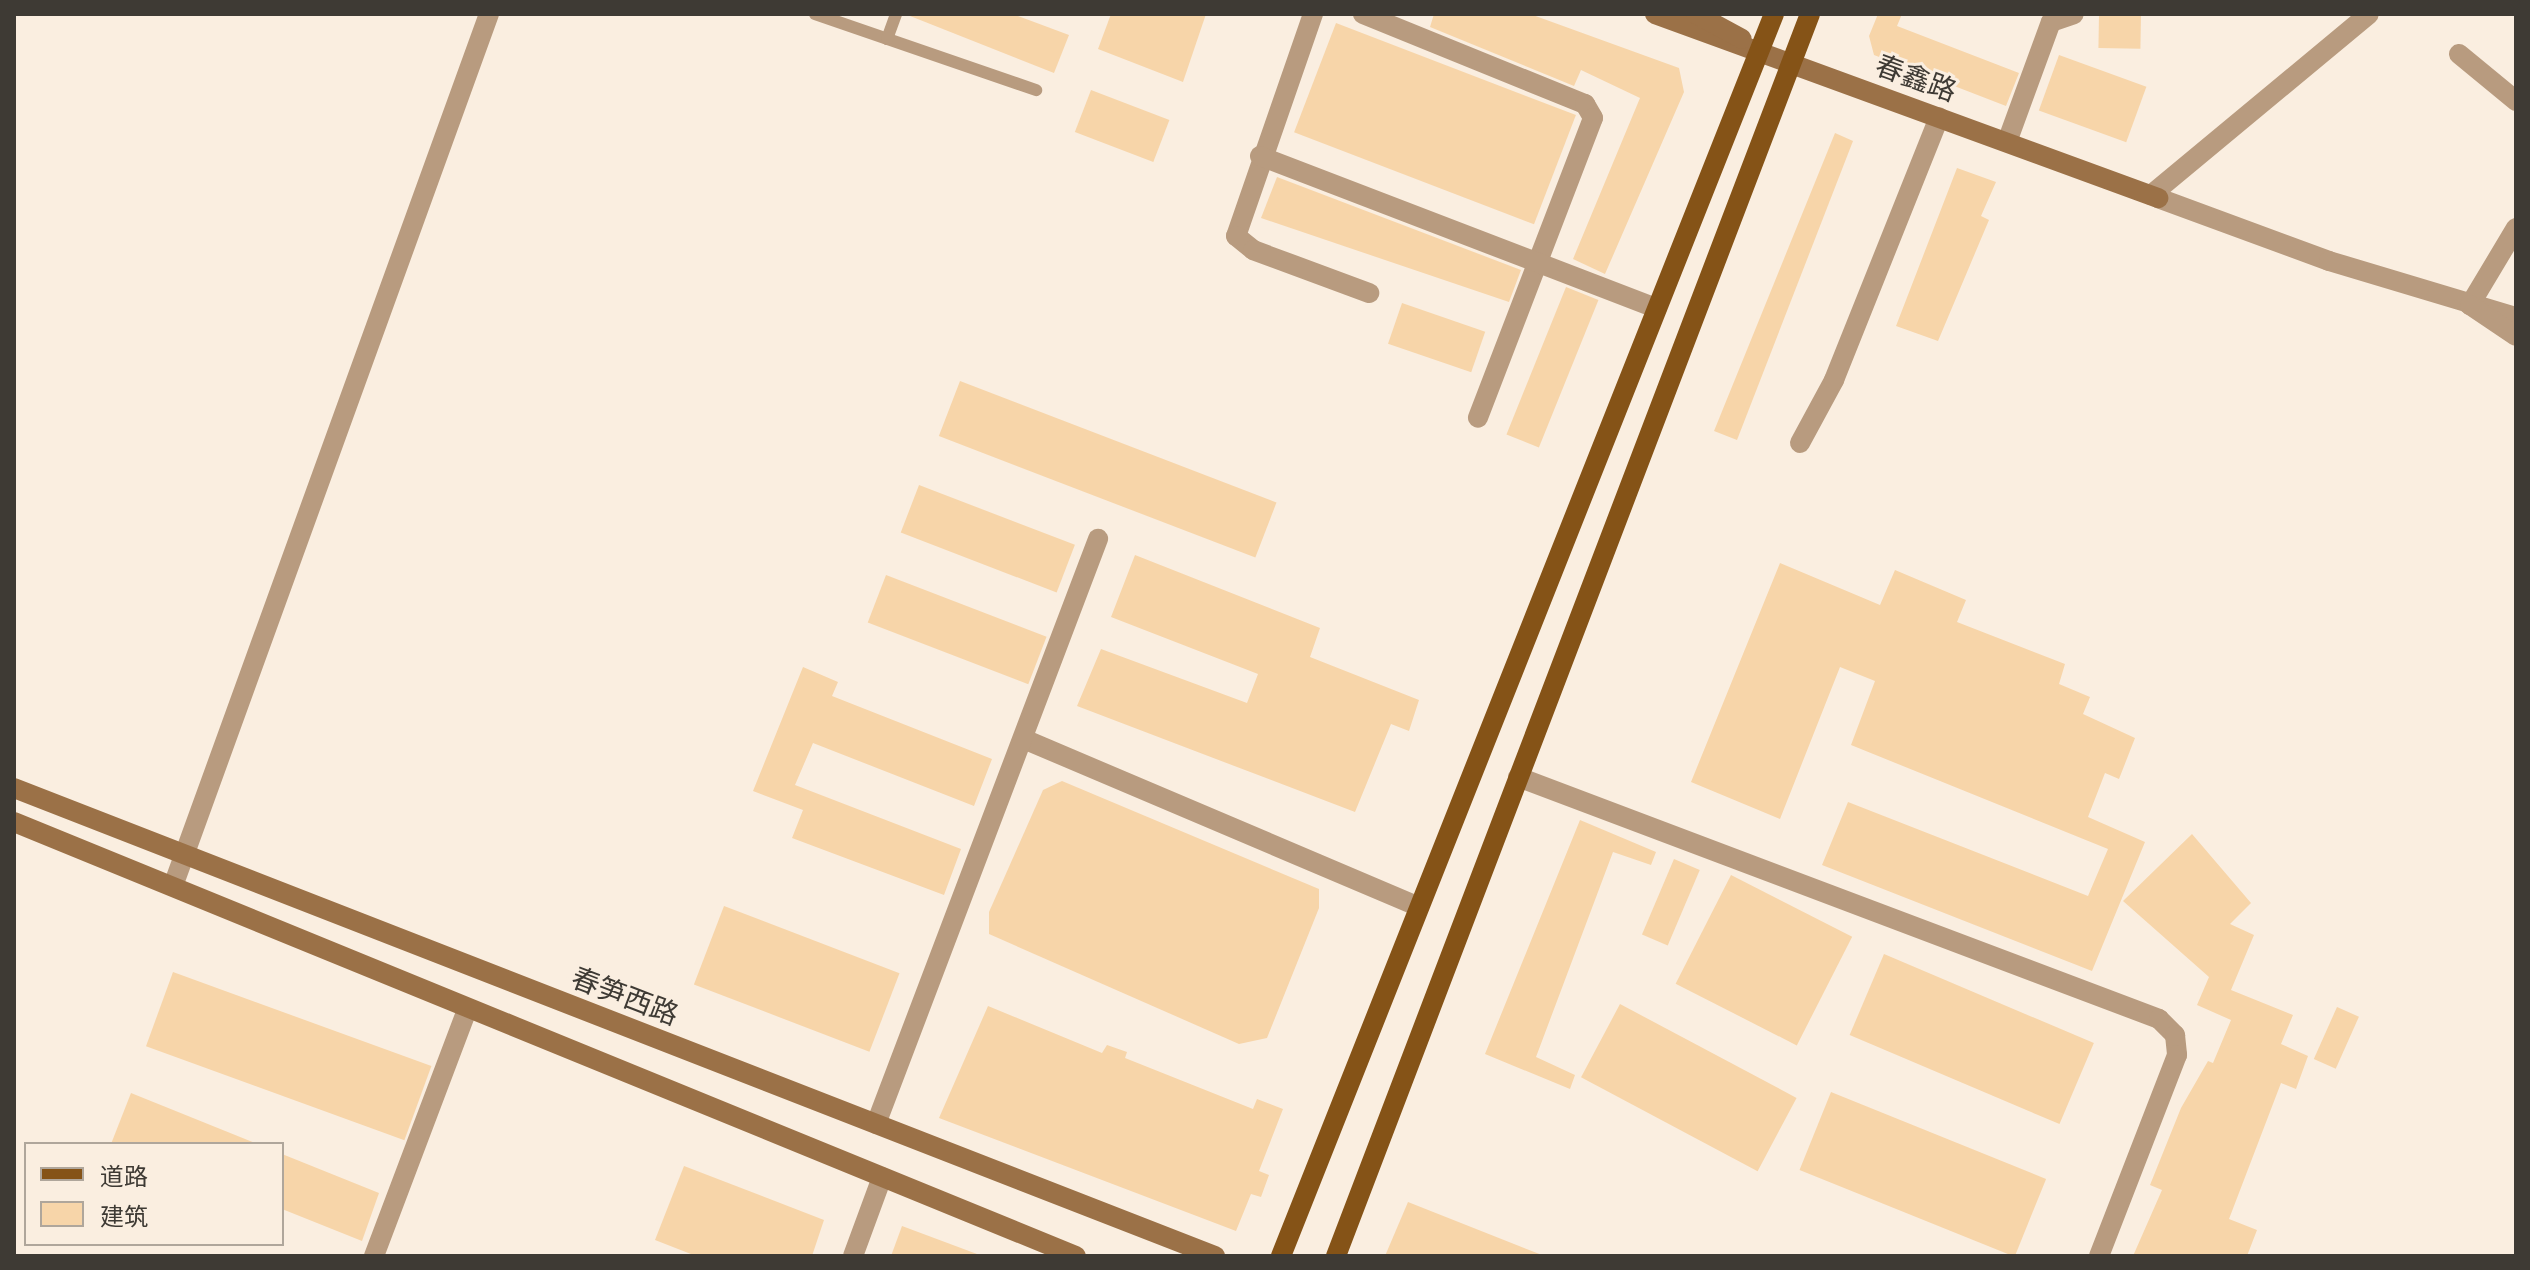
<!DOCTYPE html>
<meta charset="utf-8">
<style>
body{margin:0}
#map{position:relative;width:2530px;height:1270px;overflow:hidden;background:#faeee0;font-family:"IBM Plex Sans","Noto Sans SC",sans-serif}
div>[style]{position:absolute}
.building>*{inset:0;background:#f7d5a9;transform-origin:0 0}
.lane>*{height:12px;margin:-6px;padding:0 6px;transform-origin:6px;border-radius:6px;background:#b89b7f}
.street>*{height:20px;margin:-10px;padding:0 10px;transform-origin:10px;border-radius:10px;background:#b89b7f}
.secondary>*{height:20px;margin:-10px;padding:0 10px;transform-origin:10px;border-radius:10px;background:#9b7147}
.primary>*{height:20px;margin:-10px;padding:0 10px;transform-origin:10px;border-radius:10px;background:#855317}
span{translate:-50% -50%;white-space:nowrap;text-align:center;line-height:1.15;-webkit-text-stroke:6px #faeee0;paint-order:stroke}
.street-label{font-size:28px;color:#3e3a34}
.frame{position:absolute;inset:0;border:16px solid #3e3a34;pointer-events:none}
.legend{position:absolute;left:24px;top:1142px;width:260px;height:104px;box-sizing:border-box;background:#faeee0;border:2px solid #afa69b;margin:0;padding:10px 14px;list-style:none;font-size:24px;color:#3e3a34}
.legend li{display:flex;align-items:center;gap:16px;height:40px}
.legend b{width:40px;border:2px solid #afa69b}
</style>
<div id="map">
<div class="building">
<i style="clip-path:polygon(905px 14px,1013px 14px,1069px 35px,1054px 73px)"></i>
<i style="clip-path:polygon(1111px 14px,1206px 14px,1183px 82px,1098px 49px)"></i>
<i style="clip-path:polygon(1434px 14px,1530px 14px,1679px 68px,1684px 92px,1605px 274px,1573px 259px,1640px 98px,1581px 70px,1574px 86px,1430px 27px)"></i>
<i style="clip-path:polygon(1878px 14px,1902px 14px,1897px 26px,2019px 73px,2006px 106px,1874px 55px,1869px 36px)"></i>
<i style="left:2099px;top:14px;width:42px;height:34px;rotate:1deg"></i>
<i style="left:1336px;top:23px;width:257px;height:117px;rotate:21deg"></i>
<i style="left:2059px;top:55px;width:93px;height:59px;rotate:20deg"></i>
<i style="left:1091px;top:90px;width:84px;height:45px;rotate:21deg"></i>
<i style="clip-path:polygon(1835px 133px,1853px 141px,1737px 440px,1714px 431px)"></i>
<i style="clip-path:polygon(1957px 168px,1996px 182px,1981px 216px,1989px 220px,1938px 341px,1896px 326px)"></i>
<i style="clip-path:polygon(1277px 177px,1521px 270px,1509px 302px,1261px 218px)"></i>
<i style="left:1566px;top:287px;width:35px;height:159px;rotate:22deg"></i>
<i style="left:1402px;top:303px;width:88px;height:43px;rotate:19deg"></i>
<i style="left:960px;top:381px;width:339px;height:59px;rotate:21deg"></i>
<i style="left:919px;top:485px;width:167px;height:51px;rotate:21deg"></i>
<i style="clip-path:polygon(1135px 555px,1320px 628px,1310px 657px,1419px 700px,1409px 731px,1391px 724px,1355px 812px,1077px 706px,1101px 649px,1247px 703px,1258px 674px,1111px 617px)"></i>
<i style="clip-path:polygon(1780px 563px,1880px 605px,1895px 570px,1966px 600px,1957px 622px,2065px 664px,2059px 684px,2090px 697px,2083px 714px,2135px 738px,2119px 779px,2105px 773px,2088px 817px,2145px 842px,2092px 971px,1822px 865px,1848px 802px,2088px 896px,2108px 849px,1851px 745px,1875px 681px,1840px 667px,1780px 819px,1691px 782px)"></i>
<i style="left:886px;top:575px;width:172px;height:51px;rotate:21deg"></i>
<i style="clip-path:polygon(803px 667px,838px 682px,832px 696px,992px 759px,974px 806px,813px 743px,795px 785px,961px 849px,944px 895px,792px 838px,803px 810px,753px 791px)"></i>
<i style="clip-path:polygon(1062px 781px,1319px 889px,1319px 908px,1267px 1038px,1239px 1044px,989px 934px,989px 912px,1043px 790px)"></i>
<i style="clip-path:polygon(1580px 820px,1656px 852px,1651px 865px,1613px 852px,1536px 1057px,1575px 1075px,1570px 1089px,1485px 1054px)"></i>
<i style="clip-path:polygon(2192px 834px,2251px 903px,2230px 924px,2254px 935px,2231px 990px,2293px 1015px,2281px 1044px,2308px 1056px,2296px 1089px,2281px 1083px,2229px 1219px,2257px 1230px,2247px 1256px,2133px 1256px,2162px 1190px,2150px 1185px,2181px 1108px,2208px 1061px,2213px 1063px,2231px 1020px,2197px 1005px,2209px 977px,2123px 901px)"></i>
<i style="left:1674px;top:859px;width:28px;height:82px;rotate:23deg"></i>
<i style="left:1731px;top:875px;width:136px;height:122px;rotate:27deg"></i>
<i style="left:724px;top:906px;width:188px;height:84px;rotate:21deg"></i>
<i style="left:1884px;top:954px;width:228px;height:88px;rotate:23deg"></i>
<i style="left:173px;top:972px;width:275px;height:79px;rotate:20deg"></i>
<i style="left:1620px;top:1004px;width:200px;height:83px;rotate:28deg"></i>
<i style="clip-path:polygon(988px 1006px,1102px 1053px,1107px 1045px,1127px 1052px,1125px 1058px,1253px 1109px,1257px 1099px,1283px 1109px,1259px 1171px,1269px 1175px,1261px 1197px,1251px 1194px,1236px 1231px,939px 1118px)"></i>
<i style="left:2337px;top:1007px;width:24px;height:57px;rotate:24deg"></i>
<i style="left:1831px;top:1092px;width:232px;height:84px;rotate:22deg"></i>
<i style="clip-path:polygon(131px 1093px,255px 1143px,255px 1144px,111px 1144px)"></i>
<i style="clip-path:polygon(282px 1154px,379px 1193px,362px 1241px,282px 1209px)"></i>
<i style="clip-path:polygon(684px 1166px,824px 1220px,812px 1256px,696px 1256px,655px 1240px)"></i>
<i style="clip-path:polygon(1408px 1202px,1542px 1255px,1542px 1256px,1385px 1256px)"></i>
<i style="clip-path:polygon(902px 1226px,977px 1254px,976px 1256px,891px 1256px)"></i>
</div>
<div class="lane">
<i style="left:815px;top:14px;width:234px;rotate:19deg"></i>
<i style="left:887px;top:39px;width:27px;rotate:-70deg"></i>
</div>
<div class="street">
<i style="left:1313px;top:14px;width:235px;rotate:109.1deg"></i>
<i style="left:1236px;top:236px;width:22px;rotate:39deg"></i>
<i style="left:1253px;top:250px;width:124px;rotate:20.3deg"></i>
<i style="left:1363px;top:14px;width:240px;rotate:22.1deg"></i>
<i style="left:1585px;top:104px;width:16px;rotate:60deg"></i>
<i style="left:1593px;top:118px;width:321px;rotate:111deg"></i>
<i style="left:2459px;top:54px;width:74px;rotate:39.5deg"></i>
<i style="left:2007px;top:142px;width:128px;rotate:-69.9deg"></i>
<i style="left:2051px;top:22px;width:24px;rotate:-19deg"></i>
<i style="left:1260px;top:156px;width:425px;rotate:21deg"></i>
<i style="left:2151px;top:195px;width:283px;rotate:-39.7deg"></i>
<i style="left:2158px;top:198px;width:182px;rotate:20.2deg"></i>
<i style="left:2329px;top:261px;width:195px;rotate:16.7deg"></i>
<i style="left:2516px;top:228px;width:90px;rotate:120.9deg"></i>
<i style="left:2470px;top:305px;width:55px;rotate:34deg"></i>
<i style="left:1800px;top:443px;width:72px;rotate:-61.6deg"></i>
<i style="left:1834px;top:380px;width:283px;rotate:-68.2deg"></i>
<i style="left:1026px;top:740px;width:427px;rotate:23deg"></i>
<i style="left:1518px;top:777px;width:685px;rotate:20.68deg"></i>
<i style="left:2159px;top:1019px;width:23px;rotate:45deg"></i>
<i style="left:2175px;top:1035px;width:20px;rotate:84deg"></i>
<i style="left:2177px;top:1055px;width:216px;rotate:111.2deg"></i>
<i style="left:173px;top:886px;width:927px;rotate:-70.08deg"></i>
<i style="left:876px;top:1124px;width:626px;rotate:-69.22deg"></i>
<i style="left:374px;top:1256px;width:263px;rotate:-69.3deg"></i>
<i style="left:853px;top:1256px;width:84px;rotate:-69.8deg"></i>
</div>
<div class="secondary">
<i style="left:1655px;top:14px;width:536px;rotate:20.09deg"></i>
<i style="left:1696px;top:14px;width:52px;rotate:28.5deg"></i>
<i style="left:14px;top:788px;width:1289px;rotate:21.29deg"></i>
<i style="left:14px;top:822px;width:1147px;rotate:22.23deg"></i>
</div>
<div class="primary">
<i style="left:1281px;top:1256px;width:1336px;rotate:-68.35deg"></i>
<i style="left:1336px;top:1256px;width:1329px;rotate:-69.11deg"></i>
</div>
<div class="street-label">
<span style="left:1916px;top:78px;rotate:20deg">春鑫路</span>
<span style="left:625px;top:996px;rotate:21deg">春笋西路</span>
</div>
<div class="frame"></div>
<ul class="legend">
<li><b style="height:10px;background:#855317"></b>道路</li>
<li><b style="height:22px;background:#f7d5a9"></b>建筑</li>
</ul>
</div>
